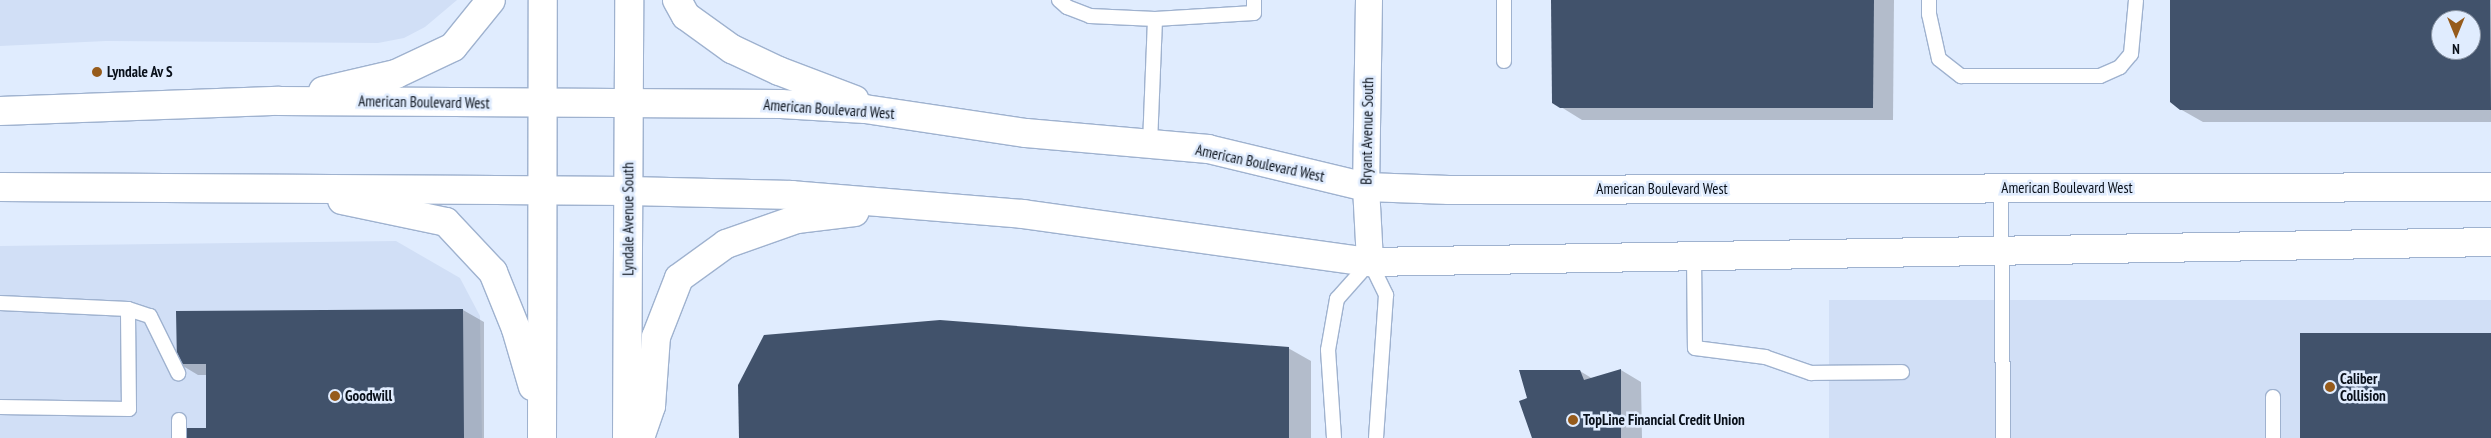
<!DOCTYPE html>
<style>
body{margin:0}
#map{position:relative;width:2491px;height:438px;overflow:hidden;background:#e0ecfe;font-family:"PT Sans Narrow",sans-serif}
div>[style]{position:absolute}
.built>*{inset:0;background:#d1dff6;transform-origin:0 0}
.shadow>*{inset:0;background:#0003}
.building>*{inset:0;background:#41526b;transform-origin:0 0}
.roads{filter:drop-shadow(1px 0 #9fb2cf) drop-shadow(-1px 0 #9fb2cf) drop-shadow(0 1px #9fb2cf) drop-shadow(0 -1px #9fb2cf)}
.lane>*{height:14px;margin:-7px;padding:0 7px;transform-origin:7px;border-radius:7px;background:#fff}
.street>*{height:26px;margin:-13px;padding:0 13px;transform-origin:13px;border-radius:13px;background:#fff}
.secondary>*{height:28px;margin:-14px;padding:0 14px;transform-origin:14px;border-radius:14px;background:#fff}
.dots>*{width:14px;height:14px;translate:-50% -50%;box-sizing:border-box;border:2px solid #e0ecfe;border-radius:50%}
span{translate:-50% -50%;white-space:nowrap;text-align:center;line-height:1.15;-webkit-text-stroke:5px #e0ecfe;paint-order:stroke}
.poi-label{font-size:15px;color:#09101a;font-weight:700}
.left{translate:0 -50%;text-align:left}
.street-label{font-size:15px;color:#09101a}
.north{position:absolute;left:2431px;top:10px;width:50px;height:50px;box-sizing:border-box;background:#e0ecfe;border:1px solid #8a94a3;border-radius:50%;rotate:180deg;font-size:14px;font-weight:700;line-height:20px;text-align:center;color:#09101a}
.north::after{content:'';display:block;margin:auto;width:18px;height:22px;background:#965b1b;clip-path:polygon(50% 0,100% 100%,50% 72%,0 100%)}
</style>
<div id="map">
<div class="built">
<i style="clip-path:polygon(0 0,457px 0,425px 27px,404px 38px,378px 43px,106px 41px,0 46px)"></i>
<i style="clip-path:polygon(396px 241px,460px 278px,480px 316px,482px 438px,0 438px,0 246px)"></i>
<i style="left:2491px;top:300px;width:138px;height:662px;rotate:90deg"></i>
</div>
<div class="shadow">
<i style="clip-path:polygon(1552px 0,1894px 0,1893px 120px,1582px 120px,1561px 107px)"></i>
<i style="clip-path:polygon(evenodd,2172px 0,2491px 0,2491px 122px,2203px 122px,2180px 109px,2172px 0,2441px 20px,2471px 20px,2471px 50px,2441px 50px,2441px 20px)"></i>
<i style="clip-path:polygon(463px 310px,484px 322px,484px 438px,185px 438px,208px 429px,207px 375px,198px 375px,178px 363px)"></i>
<i style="clip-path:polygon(1288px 348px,1311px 361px,1311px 438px,740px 438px)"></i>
<i style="clip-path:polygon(1621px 370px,1641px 382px,1642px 438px,1533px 438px,1580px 371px,1593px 379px)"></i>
</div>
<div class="building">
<i style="clip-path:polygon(1551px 0,1874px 0,1873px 108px,1560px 108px,1552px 103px)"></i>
<i style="clip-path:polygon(evenodd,2170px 0,2490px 0,2491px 110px,2180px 110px,2170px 102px,2170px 0,2441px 20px,2471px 20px,2471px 50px,2441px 50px,2441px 20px)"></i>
<i style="clip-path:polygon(463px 309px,464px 438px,184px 438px,183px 428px,206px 428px,206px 364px,177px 364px,176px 311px)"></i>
<i style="clip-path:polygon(940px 320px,1289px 347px,1289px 438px,739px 438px,738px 385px,764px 335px)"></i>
<i style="left:2300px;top:333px;width:191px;height:105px"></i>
<i style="clip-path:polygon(1621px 369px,1621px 438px,1532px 438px,1519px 401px,1527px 398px,1519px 370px,1580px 370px,1584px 380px)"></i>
</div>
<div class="roads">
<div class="lane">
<i style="left:1059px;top:0;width:11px;rotate:41deg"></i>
<i style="left:1067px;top:7px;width:25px;rotate:21deg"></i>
<i style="left:1090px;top:16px;width:65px;rotate:2.6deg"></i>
<i style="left:1504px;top:0;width:61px;rotate:90deg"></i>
<i style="left:1929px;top:0;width:14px;rotate:90deg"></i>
<i style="left:1929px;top:14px;width:46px;rotate:77.5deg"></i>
<i style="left:1939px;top:59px;width:28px;rotate:38deg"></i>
<i style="left:1961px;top:76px;width:139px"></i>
<i style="left:2100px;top:76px;width:22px;rotate:-24deg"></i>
<i style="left:2120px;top:67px;width:17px;rotate:-50deg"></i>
<i style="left:2131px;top:54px;width:54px;rotate:-84.7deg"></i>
<i style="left:1150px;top:144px;width:125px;rotate:-87.7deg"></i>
<i style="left:1155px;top:19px;width:99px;rotate:-3.5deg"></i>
<i style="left:1254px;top:13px;width:13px;rotate:-90deg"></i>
<i style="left:2001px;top:188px;width:250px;rotate:89.5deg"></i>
<i style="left:1694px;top:256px;width:92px;rotate:89.4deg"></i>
<i style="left:1695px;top:348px;width:71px;rotate:7.3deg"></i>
<i style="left:1765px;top:357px;width:49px;rotate:19.2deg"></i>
<i style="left:1811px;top:373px;width:91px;rotate:-0.6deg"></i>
<i style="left:0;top:303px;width:128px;rotate:2.7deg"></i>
<i style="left:128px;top:309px;width:23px;rotate:18deg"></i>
<i style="left:150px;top:316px;width:64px;rotate:63.8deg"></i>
<i style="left:2273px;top:397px;width:41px;rotate:90deg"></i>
<i style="left:0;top:407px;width:129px;rotate:0.9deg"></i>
<i style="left:129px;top:409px;width:100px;rotate:-90.6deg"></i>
<i style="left:179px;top:438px;width:18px;rotate:-90deg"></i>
<i style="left:1334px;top:438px;width:88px;rotate:-93.9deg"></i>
<i style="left:1328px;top:350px;width:52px;rotate:-80deg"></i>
<i style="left:1337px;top:299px;width:50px;rotate:-48.3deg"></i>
<i style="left:1370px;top:262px;width:37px;rotate:64deg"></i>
<i style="left:1386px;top:295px;width:143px;rotate:94deg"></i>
</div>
<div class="street">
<i style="left:1369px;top:0;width:187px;rotate:90.9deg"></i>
<i style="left:1366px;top:187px;width:75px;rotate:86.9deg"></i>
</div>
<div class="secondary">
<i style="left:677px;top:0;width:18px;rotate:61deg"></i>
<i style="left:686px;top:16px;width:57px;rotate:35.7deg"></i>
<i style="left:732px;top:49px;width:52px;rotate:25.1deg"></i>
<i style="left:779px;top:71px;width:81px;rotate:20.9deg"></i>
<i style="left:323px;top:91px;width:75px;rotate:-13.1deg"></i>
<i style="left:396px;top:74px;width:63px;rotate:-25.3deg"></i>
<i style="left:453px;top:47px;width:60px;rotate:-51deg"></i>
<i style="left:0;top:111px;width:279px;rotate:-2.1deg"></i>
<i style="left:279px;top:101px;width:502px;rotate:0.34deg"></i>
<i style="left:781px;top:104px;width:84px;rotate:3.4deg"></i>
<i style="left:865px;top:109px;width:163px;rotate:8.5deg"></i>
<i style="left:1026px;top:133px;width:183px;rotate:5deg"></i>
<i style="left:1208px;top:149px;width:163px;rotate:13.5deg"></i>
<i style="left:1366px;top:187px;width:83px;rotate:2.1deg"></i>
<i style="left:1449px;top:190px;width:1042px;rotate:-0.16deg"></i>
<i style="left:0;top:187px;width:629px;rotate:0.36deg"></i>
<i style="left:629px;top:191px;width:163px;rotate:1.4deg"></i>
<i style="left:792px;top:195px;width:232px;rotate:4.7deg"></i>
<i style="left:1023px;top:214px;width:350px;rotate:7.9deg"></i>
<i style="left:1370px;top:262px;width:1121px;rotate:-1.02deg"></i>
<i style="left:342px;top:200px;width:106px;rotate:11.9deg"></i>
<i style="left:446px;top:222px;width:69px;rotate:46.8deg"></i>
<i style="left:493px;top:272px;width:61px;rotate:68deg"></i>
<i style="left:516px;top:329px;width:60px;rotate:73.7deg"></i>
<i style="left:542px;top:438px;width:438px;rotate:-89.9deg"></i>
<i style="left:627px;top:438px;width:438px;rotate:-89.7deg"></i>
<i style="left:640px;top:438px;width:34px;rotate:-71deg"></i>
<i style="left:651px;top:406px;width:69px;rotate:-85.9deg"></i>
<i style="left:656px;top:337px;width:63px;rotate:-68.7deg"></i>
<i style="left:679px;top:278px;width:58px;rotate:-35.9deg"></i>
<i style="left:726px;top:244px;width:75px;rotate:-19.4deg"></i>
<i style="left:797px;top:219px;width:58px;rotate:-6.9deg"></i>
</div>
</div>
<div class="dots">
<i style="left:97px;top:72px;background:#965b1b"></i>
<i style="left:2330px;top:387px;background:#965b1b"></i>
<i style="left:335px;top:396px;background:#965b1b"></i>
<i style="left:1573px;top:420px;background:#965b1b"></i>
</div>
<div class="poi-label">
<span class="left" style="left:107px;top:72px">Lyndale Av S</span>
<span class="left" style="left:2340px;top:387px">Caliber<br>Collision</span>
<span class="left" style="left:345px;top:396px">Goodwill</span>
<span class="left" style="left:1583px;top:420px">TopLine Financial Credit Union</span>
</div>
<div class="street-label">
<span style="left:424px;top:102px;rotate:1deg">American Boulevard West</span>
<span style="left:829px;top:109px;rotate:4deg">American Boulevard West</span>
<span style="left:1367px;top:131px;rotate:-89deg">Bryant Avenue South</span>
<span style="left:1260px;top:163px;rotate:12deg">American Boulevard West</span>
<span style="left:2067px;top:188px">American Boulevard West</span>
<span style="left:1662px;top:189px">American Boulevard West</span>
<span style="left:628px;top:219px;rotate:-90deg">Lyndale Avenue South</span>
</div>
<div class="north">N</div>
</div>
